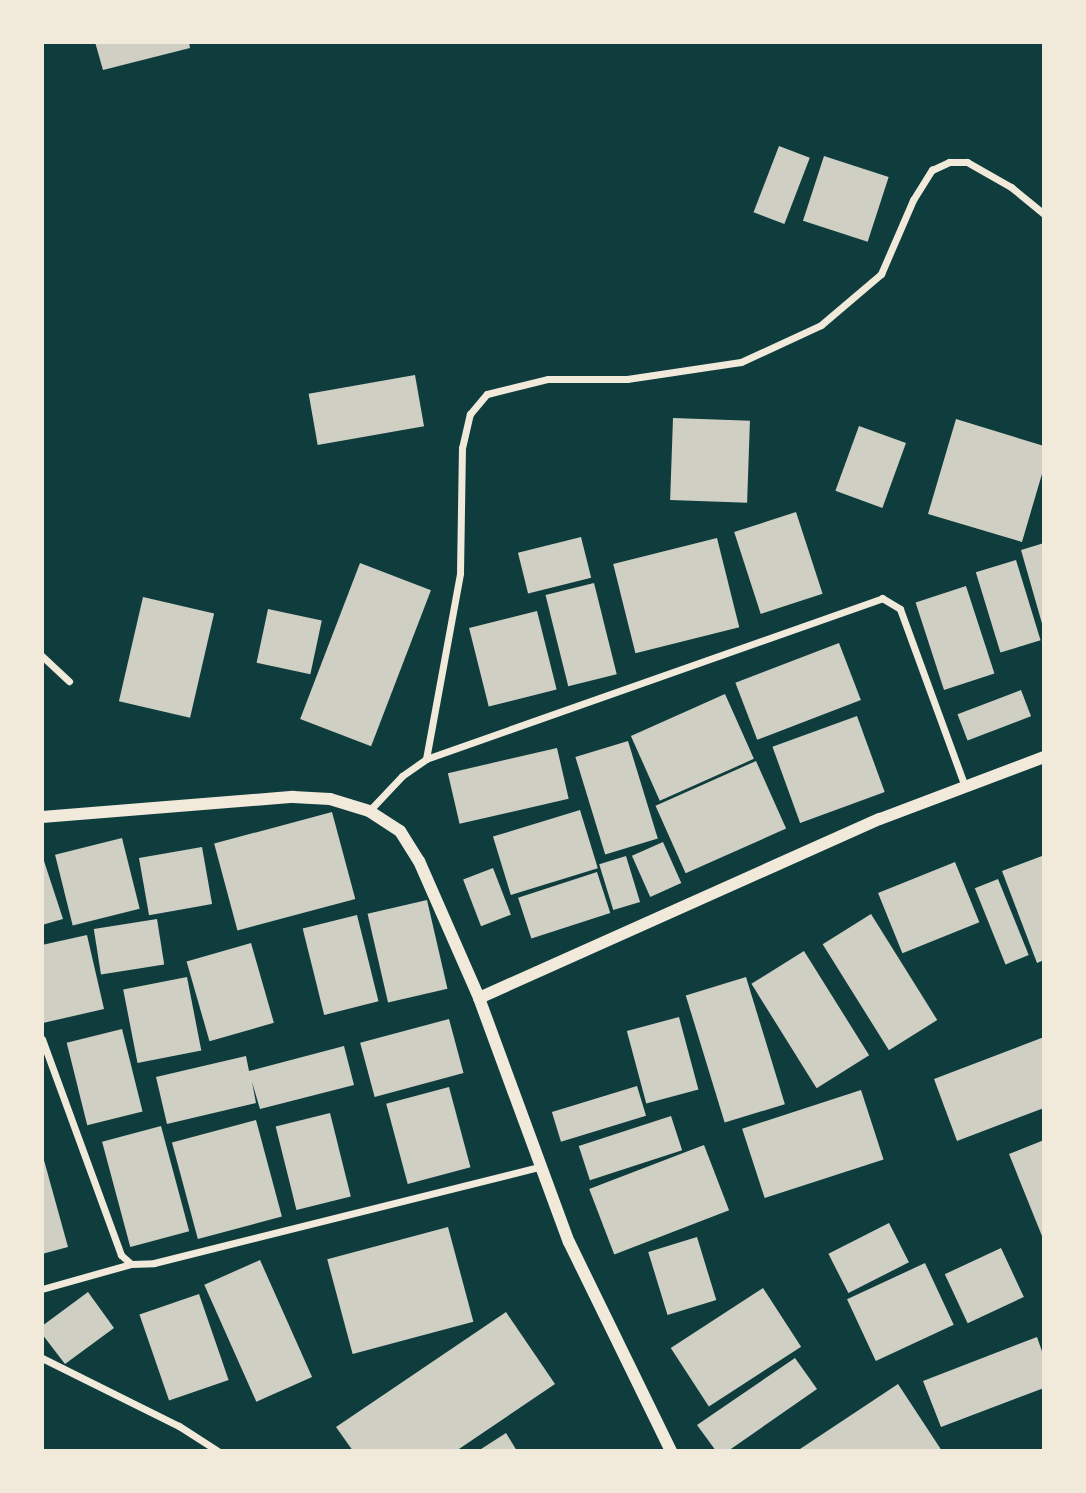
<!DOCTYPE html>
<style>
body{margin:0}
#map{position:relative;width:1086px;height:1493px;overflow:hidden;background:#0f3d3e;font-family:Cabin,sans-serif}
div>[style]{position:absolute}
.building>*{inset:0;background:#cfcfc3;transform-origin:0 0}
.minor>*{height:7px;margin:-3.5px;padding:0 3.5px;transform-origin:3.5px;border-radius:3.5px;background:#f1e9da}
.tertiary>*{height:12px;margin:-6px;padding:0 6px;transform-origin:6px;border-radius:6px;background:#f1e9da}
span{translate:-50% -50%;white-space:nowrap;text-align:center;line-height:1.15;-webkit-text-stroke:6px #f1e9da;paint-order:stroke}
.frame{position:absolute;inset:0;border:44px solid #f1e9da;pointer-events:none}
</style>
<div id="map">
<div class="building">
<i style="clip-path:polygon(95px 42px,189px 42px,190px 48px,103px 70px)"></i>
<i style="left:779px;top:146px;width:33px;height:71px;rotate:21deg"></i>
<i style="left:824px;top:156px;width:68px;height:68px;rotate:18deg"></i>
<i style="left:415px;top:375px;width:52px;height:108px;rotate:80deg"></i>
<i style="left:673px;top:418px;width:77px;height:82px;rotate:2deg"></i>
<i style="clip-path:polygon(956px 419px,1044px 446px,1044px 467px,1022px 542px,928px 514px)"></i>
<i style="left:859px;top:426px;width:50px;height:69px;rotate:20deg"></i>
<i style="left:796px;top:512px;width:86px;height:65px;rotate:72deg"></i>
<i style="left:581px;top:537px;width:42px;height:65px;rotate:76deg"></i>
<i style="left:717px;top:538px;width:92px;height:107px;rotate:76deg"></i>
<i style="clip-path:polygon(1044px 543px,1044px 627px,1043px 627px,1021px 550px)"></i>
<i style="left:1016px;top:560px;width:84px;height:42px;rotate:73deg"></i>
<i style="left:360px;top:563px;width:76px;height:167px;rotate:21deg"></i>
<i style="left:594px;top:583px;width:94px;height:50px;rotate:76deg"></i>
<i style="left:966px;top:586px;width:92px;height:53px;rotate:72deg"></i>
<i style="left:143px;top:597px;width:73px;height:107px;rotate:13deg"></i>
<i style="left:268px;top:609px;width:55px;height:55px;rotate:12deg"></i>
<i style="left:537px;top:611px;width:81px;height:70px;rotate:76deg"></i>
<i style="left:839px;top:643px;width:61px;height:111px;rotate:69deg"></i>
<i style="left:1021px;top:690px;width:28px;height:68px;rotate:69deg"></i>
<i style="left:725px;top:694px;width:71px;height:103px;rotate:66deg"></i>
<i style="left:857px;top:716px;width:81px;height:90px;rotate:70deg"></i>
<i style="left:628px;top:741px;width:102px;height:55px;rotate:73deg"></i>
<i style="left:557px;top:748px;width:52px;height:112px;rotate:77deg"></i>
<i style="left:756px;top:761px;width:74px;height:110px;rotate:66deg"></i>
<i style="left:580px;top:810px;width:61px;height:91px;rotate:73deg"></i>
<i style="left:332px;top:812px;width:90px;height:122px;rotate:75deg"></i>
<i style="left:122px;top:838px;width:73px;height:69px;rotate:76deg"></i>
<i style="left:663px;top:842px;width:45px;height:34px;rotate:66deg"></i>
<i style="left:202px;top:847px;width:58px;height:64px;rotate:80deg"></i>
<i style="clip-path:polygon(42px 855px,63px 919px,42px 925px)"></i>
<i style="left:626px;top:856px;width:48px;height:28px;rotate:73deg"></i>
<i style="clip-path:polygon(1042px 856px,1044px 960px,1037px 963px,1002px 871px)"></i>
<i style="left:955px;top:862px;width:65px;height:83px;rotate:68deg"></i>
<i style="left:493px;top:868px;width:50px;height:32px;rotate:69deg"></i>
<i style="left:597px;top:872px;width:43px;height:83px;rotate:72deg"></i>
<i style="left:998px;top:879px;width:82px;height:25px;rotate:68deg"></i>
<i style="left:427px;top:900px;width:91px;height:61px;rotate:77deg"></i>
<i style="left:871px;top:914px;width:125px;height:57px;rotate:58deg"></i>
<i style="left:357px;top:915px;width:89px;height:56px;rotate:76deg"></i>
<i style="left:157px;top:919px;width:46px;height:64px;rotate:81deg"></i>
<i style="clip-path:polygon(87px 935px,104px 1009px,43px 1023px,42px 945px)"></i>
<i style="left:251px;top:943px;width:83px;height:67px;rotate:74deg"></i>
<i style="left:804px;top:951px;width:123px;height:62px;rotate:58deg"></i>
<i style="left:187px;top:977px;width:75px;height:65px;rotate:79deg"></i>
<i style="left:746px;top:977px;width:133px;height:63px;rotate:73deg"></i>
<i style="left:679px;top:1017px;width:75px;height:54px;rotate:75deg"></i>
<i style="left:449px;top:1019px;width:56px;height:92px;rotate:75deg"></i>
<i style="left:122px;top:1029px;width:85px;height:57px;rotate:76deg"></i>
<i style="clip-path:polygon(1044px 1037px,1044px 1108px,957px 1141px,934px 1079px)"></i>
<i style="clip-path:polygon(344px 1046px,354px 1085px,260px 1109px,252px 1082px,256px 1103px,167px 1124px,156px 1077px,246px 1056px,249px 1071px)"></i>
<i style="left:637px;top:1086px;width:31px;height:89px;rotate:73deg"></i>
<i style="left:449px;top:1087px;width:83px;height:65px;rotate:75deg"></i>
<i style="left:861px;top:1090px;width:73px;height:125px;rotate:72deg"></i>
<i style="left:330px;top:1113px;width:86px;height:56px;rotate:76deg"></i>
<i style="left:671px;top:1116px;width:36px;height:97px;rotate:72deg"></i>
<i style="left:256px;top:1120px;width:100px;height:87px;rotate:75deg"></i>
<i style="left:161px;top:1126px;width:109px;height:61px;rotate:75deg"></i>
<i style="clip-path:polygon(1044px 1140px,1044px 1241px,1009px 1154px)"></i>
<i style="left:704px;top:1145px;width:70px;height:123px;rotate:69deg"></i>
<i style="clip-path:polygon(42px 1153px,68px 1247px,42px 1254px)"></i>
<i style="left:889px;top:1223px;width:44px;height:68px;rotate:63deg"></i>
<i style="left:448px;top:1227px;width:98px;height:125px;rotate:75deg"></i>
<i style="left:697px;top:1237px;width:66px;height:51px;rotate:73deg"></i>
<i style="left:1001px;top:1248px;width:54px;height:62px;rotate:65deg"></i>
<i style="left:260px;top:1260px;width:128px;height:61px;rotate:66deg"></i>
<i style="left:925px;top:1263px;width:68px;height:86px;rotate:65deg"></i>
<i style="left:763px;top:1288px;width:70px;height:110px;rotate:57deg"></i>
<i style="clip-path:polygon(88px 1292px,114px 1328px,65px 1364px,42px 1334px,42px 1326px)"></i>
<i style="left:199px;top:1294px;width:91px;height:63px;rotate:71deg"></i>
<i style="clip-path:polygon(506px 1312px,555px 1384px,456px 1451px,353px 1451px,336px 1427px)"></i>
<i style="clip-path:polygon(1037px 1337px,1044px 1357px,1044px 1388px,941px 1427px,923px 1381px)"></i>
<i style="clip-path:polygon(795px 1358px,817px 1389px,728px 1451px,716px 1451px,697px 1425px)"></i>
<i style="clip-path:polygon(898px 1384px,942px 1451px,797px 1451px)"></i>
<i style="clip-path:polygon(506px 1433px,517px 1451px,478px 1451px)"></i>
</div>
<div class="minor">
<i style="left:42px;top:656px;width:37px;rotate:43deg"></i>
<i style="left:426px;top:759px;width:189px;rotate:-79.6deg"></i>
<i style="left:460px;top:573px;width:125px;rotate:-89.1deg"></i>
<i style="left:462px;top:448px;width:35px;rotate:-77deg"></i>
<i style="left:470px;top:414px;width:26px;rotate:-50deg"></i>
<i style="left:487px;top:394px;width:63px;rotate:-13.8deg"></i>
<i style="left:548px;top:379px;width:79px"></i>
<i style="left:627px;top:379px;width:115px;rotate:-8.5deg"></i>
<i style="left:741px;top:362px;width:88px;rotate:-24.8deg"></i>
<i style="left:821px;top:325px;width:79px;rotate:-40.4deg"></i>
<i style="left:881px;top:274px;width:81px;rotate:-66.6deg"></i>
<i style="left:913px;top:200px;width:36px;rotate:-58deg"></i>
<i style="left:932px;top:170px;width:19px;rotate:-25deg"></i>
<i style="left:949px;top:162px;width:18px"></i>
<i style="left:967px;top:162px;width:51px;rotate:29.6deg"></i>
<i style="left:1011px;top:187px;width:43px;rotate:39.3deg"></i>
<i style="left:369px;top:811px;width:48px;rotate:-46.7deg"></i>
<i style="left:402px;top:776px;width:29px;rotate:-35deg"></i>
<i style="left:426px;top:759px;width:484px;rotate:-19.4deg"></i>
<i style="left:882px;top:598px;width:21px;rotate:31deg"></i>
<i style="left:900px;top:609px;width:189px;rotate:69.9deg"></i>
<i style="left:42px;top:1039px;width:230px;rotate:69.9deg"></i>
<i style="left:121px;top:1255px;width:13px;rotate:42deg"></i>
<i style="left:131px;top:1264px;width:23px;rotate:-2deg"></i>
<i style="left:154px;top:1263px;width:397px;rotate:-14deg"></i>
<i style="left:42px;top:1289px;width:92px;rotate:-15.7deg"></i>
<i style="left:42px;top:1358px;width:153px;rotate:26.4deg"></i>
<i style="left:179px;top:1426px;width:46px;rotate:32.7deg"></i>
</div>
<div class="tertiary">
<i style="left:42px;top:817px;width:252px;rotate:-4.6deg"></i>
<i style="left:293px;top:797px;width:37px;rotate:3deg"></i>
<i style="left:330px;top:799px;width:41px;rotate:17.1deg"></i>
<i style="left:369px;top:811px;width:37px;rotate:33deg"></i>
<i style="left:400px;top:831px;width:36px;rotate:58deg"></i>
<i style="left:419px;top:861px;width:150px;rotate:66.3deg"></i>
<i style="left:479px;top:998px;width:439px;rotate:-24.1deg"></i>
<i style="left:880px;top:819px;width:175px;rotate:-20.7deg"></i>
<i style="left:479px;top:998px;width:260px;rotate:69.8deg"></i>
<i style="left:569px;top:1242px;width:233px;rotate:64deg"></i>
</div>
<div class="frame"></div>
</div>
